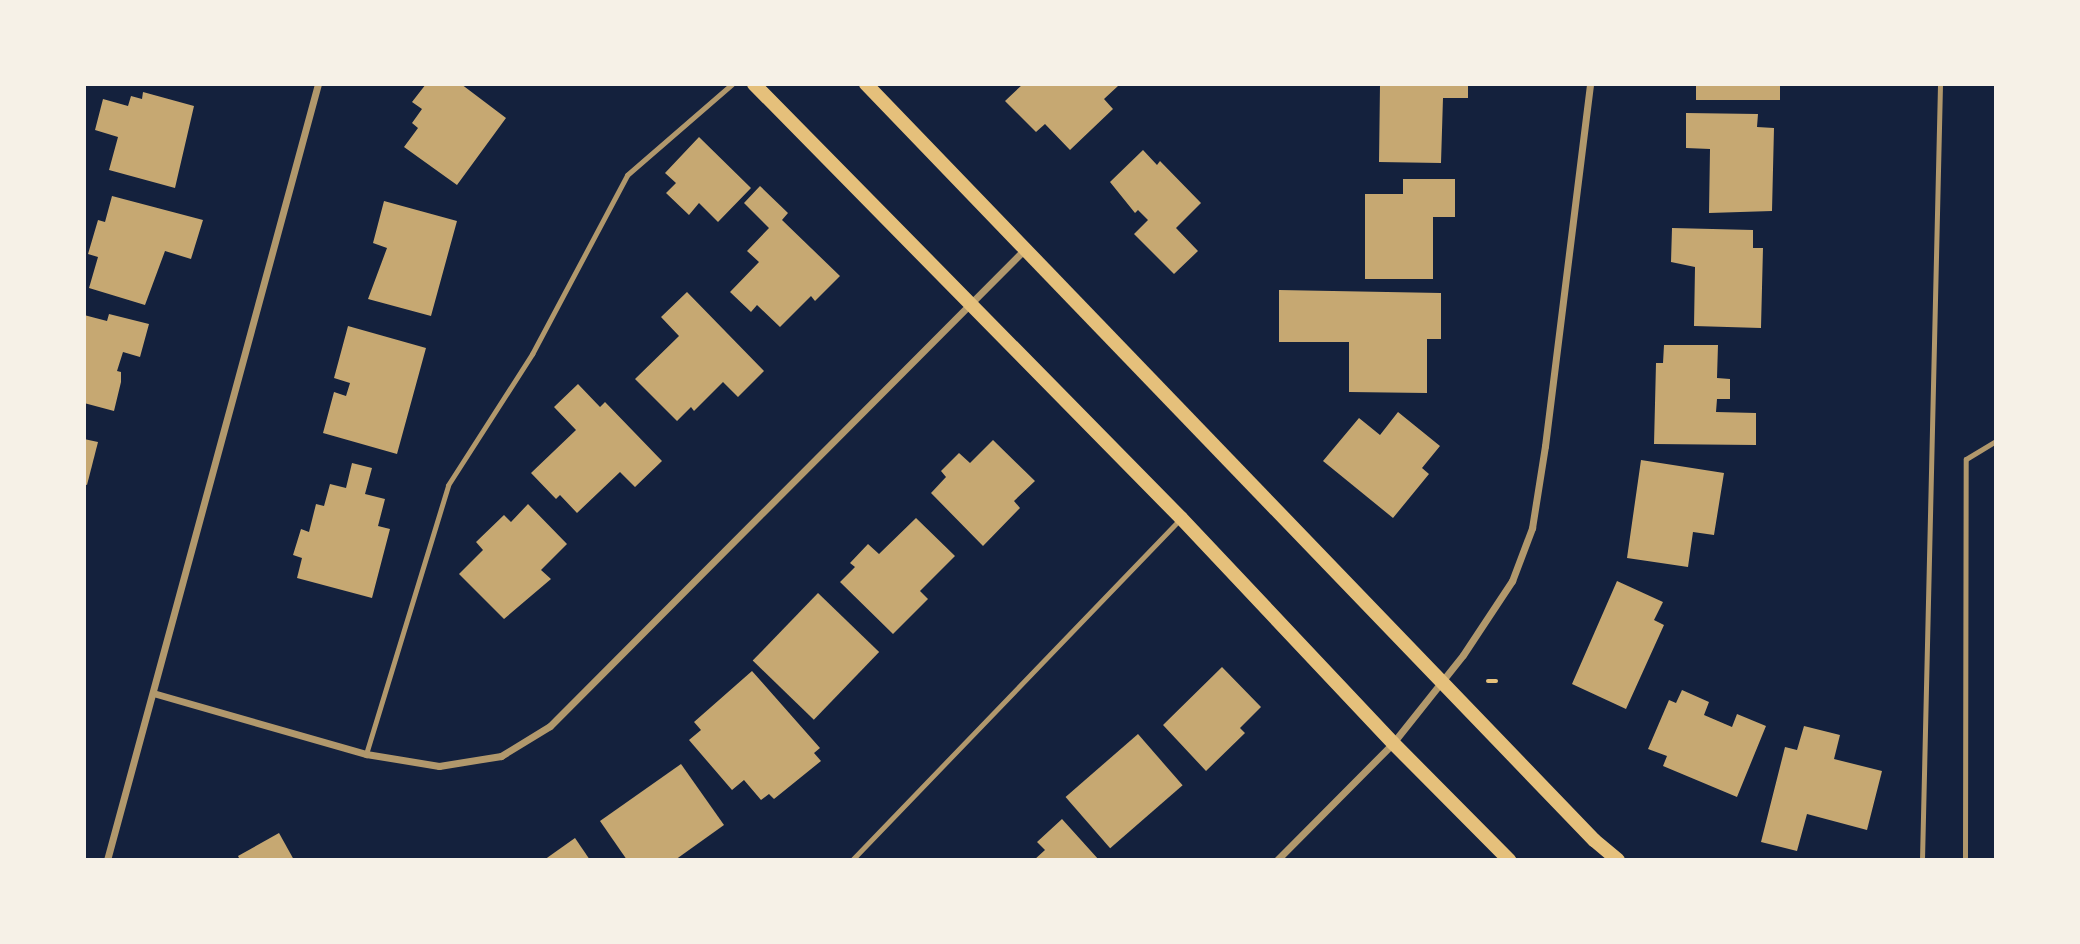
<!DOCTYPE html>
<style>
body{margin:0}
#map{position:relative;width:2080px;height:944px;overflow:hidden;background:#14213d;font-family:"Work Sans",sans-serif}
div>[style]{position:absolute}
.building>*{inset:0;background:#c6a872;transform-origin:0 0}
.path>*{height:4.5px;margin:-2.25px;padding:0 2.25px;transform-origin:2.25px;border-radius:2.25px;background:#e5c07b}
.service>*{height:5px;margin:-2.5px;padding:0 2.5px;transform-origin:2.5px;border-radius:2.5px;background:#b1986c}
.minor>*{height:7px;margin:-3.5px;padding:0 3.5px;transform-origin:3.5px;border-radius:3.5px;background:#b1986c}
.secondary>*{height:14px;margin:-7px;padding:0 7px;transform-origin:7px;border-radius:7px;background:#e5c07b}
span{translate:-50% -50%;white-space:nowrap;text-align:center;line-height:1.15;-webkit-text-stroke:5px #f6f1e7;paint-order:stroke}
.frame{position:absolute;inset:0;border:86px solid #f6f1e7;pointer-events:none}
</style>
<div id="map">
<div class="building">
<i style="clip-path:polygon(426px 84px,461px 84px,506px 118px,457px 185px,404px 147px,418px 128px,412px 123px,422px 109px,412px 102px)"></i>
<i style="clip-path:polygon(1023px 84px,1116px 84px,1118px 86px,1104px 99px,1113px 109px,1070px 150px,1045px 124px,1036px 132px,1005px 101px)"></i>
<i style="clip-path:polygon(1380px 84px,1468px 84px,1468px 98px,1443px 98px,1441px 163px,1379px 162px)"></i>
<i style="left:1696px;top:84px;width:84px;height:16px"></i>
<i style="clip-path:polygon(143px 92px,194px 106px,175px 188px,109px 170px,118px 137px,95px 130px,103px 99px,128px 106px,131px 96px,142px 99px)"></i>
<i style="clip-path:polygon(1686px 113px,1758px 114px,1757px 127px,1774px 128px,1772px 211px,1709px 213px,1710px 149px,1686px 148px)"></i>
<i style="clip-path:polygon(699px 137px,751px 188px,718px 222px,699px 203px,689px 215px,666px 193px,676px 183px,665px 173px)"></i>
<i style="clip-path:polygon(1143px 150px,1157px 165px,1160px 161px,1201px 203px,1176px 228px,1198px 251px,1174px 274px,1134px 234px,1148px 220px,1138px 210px,1135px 213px,1110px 182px)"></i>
<i style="clip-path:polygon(1403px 179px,1455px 179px,1455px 217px,1433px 217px,1433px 279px,1365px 279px,1365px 194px,1403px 194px)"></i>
<i style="clip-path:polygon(760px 186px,788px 213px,782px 220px,840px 276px,815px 301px,811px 296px,780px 327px,757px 305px,751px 312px,730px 292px,759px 262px,747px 251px,769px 228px,744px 203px)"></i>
<i style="clip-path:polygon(112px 196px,203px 220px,191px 259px,165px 251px,145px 305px,89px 288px,98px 257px,88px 254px,98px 220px,105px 222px)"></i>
<i style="clip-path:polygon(384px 201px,457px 221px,431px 316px,368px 299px,387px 248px,373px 243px)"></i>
<i style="clip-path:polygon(1672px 228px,1753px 230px,1753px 248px,1763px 248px,1761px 328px,1694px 326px,1695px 267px,1671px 262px)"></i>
<i style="clip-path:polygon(1279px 290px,1441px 293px,1441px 339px,1427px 339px,1427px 393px,1349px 392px,1349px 342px,1279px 342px)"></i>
<i style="clip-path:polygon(687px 292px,764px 371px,738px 397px,723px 382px,694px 411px,691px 407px,677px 421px,635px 379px,679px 336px,661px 317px)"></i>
<i style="clip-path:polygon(109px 314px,149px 324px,140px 357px,123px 352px,117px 371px,121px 372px,121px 382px,114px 411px,84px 403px,84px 315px,107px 321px)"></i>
<i style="clip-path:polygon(348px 326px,426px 348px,397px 454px,323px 433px,334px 392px,346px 396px,350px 383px,334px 378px)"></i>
<i style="clip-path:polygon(1664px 345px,1718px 345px,1717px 378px,1730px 379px,1730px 399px,1717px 399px,1716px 412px,1756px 413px,1756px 445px,1654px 444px,1656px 363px,1663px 363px)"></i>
<i style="clip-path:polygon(578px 384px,600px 407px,605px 402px,662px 461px,635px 487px,620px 472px,577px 513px,560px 495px,556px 499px,531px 473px,576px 430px,554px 407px)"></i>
<i style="clip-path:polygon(1398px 412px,1440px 446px,1422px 468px,1429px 474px,1393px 518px,1323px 461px,1359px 418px,1380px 435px)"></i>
<i style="clip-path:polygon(84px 439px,98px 442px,87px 485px,84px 484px)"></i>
<i style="clip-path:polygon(993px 440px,1035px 481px,1014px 501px,1020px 508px,983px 546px,931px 493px,946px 477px,941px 471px,959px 453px,970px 463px)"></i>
<i style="clip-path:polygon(1641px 460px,1724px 473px,1714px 535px,1693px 532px,1688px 567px,1627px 558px)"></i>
<i style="clip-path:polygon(352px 463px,372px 468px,365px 494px,385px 499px,378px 526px,390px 529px,372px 598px,297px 578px,302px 558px,293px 555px,301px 529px,309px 532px,316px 504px,324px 506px,330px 484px,346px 488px)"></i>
<i style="clip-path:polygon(528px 504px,567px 544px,541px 570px,551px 579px,504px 619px,459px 574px,483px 550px,476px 542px,504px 515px,511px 522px)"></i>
<i style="clip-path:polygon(916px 518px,955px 556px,920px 591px,928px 599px,893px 634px,840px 582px,855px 567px,850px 563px,868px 544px,879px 554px)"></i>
<i style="clip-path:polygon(1617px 581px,1663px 602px,1654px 620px,1664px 625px,1626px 709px,1572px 684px)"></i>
<i style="left:818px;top:593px;width:85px;height:94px;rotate:44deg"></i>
<i style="clip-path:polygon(1222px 667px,1261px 707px,1240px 728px,1245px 733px,1206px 771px,1163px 725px)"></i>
<i style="clip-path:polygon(752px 671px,820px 748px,814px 753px,821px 761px,774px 799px,769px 794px,761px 800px,744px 780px,732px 790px,689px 740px,701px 730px,694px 722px)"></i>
<i style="clip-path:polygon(1682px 690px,1709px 702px,1704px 715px,1732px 727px,1737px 714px,1766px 726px,1737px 797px,1663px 766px,1667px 756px,1648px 749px,1669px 700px,1676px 703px)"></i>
<i style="clip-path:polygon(1804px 726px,1840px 735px,1834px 759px,1882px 771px,1867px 830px,1807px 814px,1797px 851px,1761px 842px,1785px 747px,1797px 750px)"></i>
<i style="left:1138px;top:734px;width:68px;height:96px;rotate:49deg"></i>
<i style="clip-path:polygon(681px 764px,724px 825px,675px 860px,627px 860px,600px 821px)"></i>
<i style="clip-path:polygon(1062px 819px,1099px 860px,1034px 860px,1045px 850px,1037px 842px)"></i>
<i style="clip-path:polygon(279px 833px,294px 860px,240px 860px,238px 856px)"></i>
<i style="clip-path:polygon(575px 838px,590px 860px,544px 860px)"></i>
</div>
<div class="path">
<i style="left:1488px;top:681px;width:8px"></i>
</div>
<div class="service">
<i style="left:366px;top:754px;width:281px;rotate:-73deg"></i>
<i style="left:448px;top:485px;width:156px;rotate:-57.3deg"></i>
<i style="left:532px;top:354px;width:203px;rotate:-62deg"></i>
<i style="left:627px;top:175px;width:139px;rotate:-40.9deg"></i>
<i style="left:852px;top:860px;width:473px;rotate:-46.1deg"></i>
<i style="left:1922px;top:860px;width:776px;rotate:-88.67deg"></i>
<i style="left:1965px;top:860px;width:401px;rotate:-89.9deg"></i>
<i style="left:1966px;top:459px;width:35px;rotate:-31deg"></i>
</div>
<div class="minor">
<i style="left:153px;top:693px;width:222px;rotate:16deg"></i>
<i style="left:366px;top:754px;width:74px;rotate:9.3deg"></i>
<i style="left:439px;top:766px;width:63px;rotate:-9.2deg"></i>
<i style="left:501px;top:756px;width:57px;rotate:-31.5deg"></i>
<i style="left:550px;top:726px;width:673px;rotate:-45.12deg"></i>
<i style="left:107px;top:860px;width:804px;rotate:-74.79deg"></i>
<i style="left:1277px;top:860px;width:165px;rotate:-45.2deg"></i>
<i style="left:1393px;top:743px;width:112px;rotate:-51.5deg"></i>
<i style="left:1463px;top:655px;width:89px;rotate:-56.5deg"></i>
<i style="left:1512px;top:581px;width:57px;rotate:-69.3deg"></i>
<i style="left:1532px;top:528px;width:83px;rotate:-81deg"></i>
<i style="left:1545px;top:446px;width:365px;rotate:-82.9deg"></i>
</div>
<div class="secondary">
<i style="left:754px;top:84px;width:609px;rotate:45.47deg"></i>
<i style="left:1181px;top:518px;width:309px;rotate:46.7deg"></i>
<i style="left:1393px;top:743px;width:165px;rotate:45.2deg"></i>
<i style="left:866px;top:84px;width:1050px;rotate:46.08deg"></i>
<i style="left:1594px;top:840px;width:31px;rotate:40deg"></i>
</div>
<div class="frame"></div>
</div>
